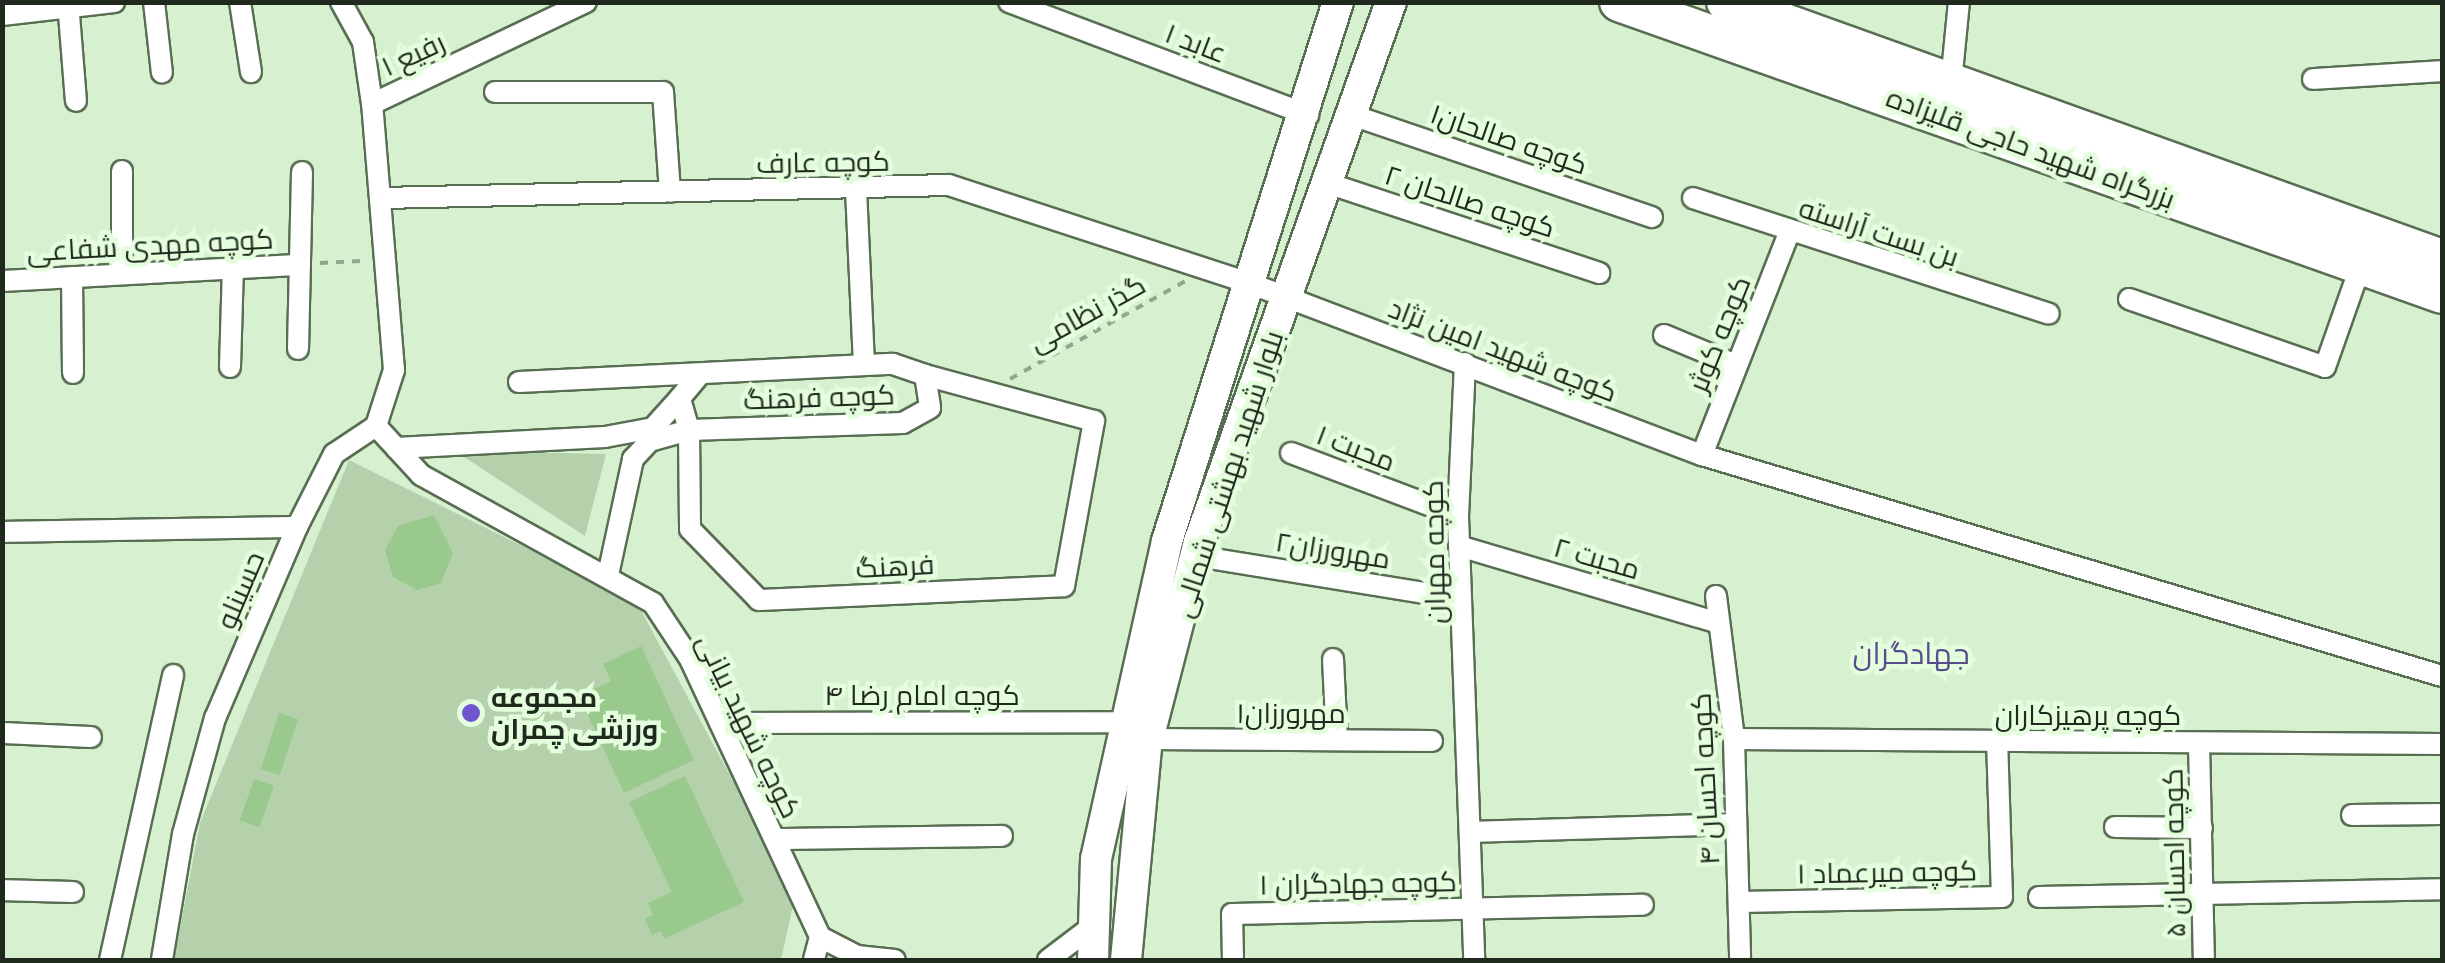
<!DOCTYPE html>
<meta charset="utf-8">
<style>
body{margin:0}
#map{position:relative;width:2445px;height:963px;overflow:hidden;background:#d6f0d0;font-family:"Space Grotesk",Cairo,sans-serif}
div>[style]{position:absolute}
.green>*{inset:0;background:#b4d1ac}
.building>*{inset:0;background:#9ac98e;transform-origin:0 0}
.path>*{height:4px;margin-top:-2px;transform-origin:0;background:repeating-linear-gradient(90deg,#92a68e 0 8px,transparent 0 16px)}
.roads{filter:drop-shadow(2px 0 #586e53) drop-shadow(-2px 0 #586e53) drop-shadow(0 2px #586e53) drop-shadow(0 -2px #586e53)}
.street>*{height:20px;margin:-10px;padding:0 10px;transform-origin:10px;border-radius:10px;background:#fff}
.secondary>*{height:30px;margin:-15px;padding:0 15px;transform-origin:15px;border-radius:15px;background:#fff}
.highway>*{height:38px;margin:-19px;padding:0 19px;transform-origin:19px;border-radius:19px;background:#fff}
.dots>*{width:28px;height:28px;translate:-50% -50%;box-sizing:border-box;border:5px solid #e3fddd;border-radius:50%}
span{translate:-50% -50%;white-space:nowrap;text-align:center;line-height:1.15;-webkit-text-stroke:9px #e3fddd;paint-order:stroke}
.street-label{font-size:28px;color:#1f291d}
.poi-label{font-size:28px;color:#1f291d;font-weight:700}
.left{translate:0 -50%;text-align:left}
.neighbourhood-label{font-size:30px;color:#574d8c}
.frame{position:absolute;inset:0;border:5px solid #1f291d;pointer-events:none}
</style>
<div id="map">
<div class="green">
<i style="clip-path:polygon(455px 451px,606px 454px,585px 536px)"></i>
<i style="clip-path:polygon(349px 460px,637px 603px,795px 896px,781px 960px,174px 960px,200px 823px)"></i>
</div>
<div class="building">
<i style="clip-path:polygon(434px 515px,453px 553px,441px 583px,417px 590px,393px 577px,385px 550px,398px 526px)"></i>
<i style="clip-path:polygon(641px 646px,694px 760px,624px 793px,579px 696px,611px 681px,603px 664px)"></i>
<i style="left:279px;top:713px;width:20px;height:59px;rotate:18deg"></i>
<i style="clip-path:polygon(685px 776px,744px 902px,664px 939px,661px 931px,652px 935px,645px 919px,653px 915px,648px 903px,672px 892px,629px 802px)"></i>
<i style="left:254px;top:779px;width:21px;height:44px;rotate:19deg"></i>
</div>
<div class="path">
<i style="left:320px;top:263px;width:40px;rotate:-2.9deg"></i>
<i style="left:1010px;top:379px;width:201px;rotate:-29.2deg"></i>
</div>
<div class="roads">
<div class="street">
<i style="left:68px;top:2px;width:99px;rotate:85.4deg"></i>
<i style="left:154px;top:2px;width:71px;rotate:83.6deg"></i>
<i style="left:240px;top:2px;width:71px;rotate:81.1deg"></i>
<i style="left:1009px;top:2px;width:320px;rotate:20.7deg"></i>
<i style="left:2px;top:15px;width:113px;rotate:-6.6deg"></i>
<i style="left:2313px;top:79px;width:129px;rotate:-3.5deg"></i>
<i style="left:1951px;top:83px;width:81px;rotate:-84.4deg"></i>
<i style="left:495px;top:92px;width:168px"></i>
<i style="left:663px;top:92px;width:100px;rotate:86deg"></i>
<i style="left:372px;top:104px;width:237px;rotate:-25.5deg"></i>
<i style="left:1349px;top:114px;width:320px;rotate:18.8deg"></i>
<i style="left:122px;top:171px;width:103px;rotate:90deg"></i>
<i style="left:1324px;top:182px;width:290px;rotate:18.3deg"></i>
<i style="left:856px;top:189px;width:176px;rotate:87.4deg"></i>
<i style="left:382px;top:198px;width:567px;rotate:-1.31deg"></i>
<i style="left:949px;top:185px;width:316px;rotate:18.1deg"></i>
<i style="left:1249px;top:283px;width:485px;rotate:20.8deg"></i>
<i style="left:1702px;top:455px;width:772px;rotate:16.63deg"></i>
<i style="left:1693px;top:198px;width:374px;rotate:18deg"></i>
<i style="left:72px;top:277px;width:96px;rotate:89.4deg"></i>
<i style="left:2px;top:281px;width:298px;rotate:-3.1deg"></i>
<i style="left:2129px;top:299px;width:207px;rotate:19.1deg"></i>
<i style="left:2325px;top:367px;width:108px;rotate:-70.6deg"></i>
<i style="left:1664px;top:335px;width:78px;rotate:22.6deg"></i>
<i style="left:298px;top:349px;width:177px;rotate:-88.7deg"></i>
<i style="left:1465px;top:363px;width:153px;rotate:92.6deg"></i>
<i style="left:1458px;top:516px;width:444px;rotate:87.9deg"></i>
<i style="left:230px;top:367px;width:100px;rotate:-88.3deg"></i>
<i style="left:519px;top:382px;width:374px;rotate:-2.8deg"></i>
<i style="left:893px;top:364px;width:34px;rotate:19deg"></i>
<i style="left:925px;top:375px;width:33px;rotate:81deg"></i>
<i style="left:930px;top:408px;width:31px;rotate:151deg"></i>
<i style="left:903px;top:423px;width:214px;rotate:178.1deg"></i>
<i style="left:689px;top:430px;width:33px;rotate:-106deg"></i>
<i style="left:680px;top:398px;width:31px;rotate:-50deg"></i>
<i style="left:376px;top:426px;width:67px;rotate:47.4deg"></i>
<i style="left:421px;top:475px;width:265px;rotate:28.9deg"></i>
<i style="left:653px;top:603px;width:67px;rotate:56.5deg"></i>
<i style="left:690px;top:659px;width:307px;rotate:64.9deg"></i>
<i style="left:820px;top:937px;width:24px;rotate:105deg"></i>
<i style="left:396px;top:448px;width:209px;rotate:-3deg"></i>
<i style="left:605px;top:437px;width:49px;rotate:-10.6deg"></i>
<i style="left:653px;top:428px;width:40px;rotate:-48deg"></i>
<i style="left:1291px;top:453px;width:178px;rotate:20.7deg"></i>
<i style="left:1702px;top:455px;width:238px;rotate:-68.6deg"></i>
<i style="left:297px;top:527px;width:82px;rotate:-63.1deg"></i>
<i style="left:334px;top:454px;width:50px;rotate:-33.7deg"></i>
<i style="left:376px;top:426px;width:59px;rotate:-72.2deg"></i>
<i style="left:394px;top:370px;width:267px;rotate:-94.7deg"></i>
<i style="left:372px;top:104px;width:63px;rotate:-98.3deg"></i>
<i style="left:363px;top:42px;width:46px;rotate:-118.8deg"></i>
<i style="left:2px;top:532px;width:295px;rotate:-1deg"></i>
<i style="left:297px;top:527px;width:208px;rotate:113.2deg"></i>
<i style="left:215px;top:718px;width:120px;rotate:105.4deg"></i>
<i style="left:183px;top:834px;width:128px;rotate:99.5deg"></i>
<i style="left:1459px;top:546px;width:271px;rotate:16.5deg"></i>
<i style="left:1196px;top:556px;width:268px;rotate:9.2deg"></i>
<i style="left:608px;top:575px;width:119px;rotate:-77.8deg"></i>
<i style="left:633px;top:459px;width:25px;rotate:-47deg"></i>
<i style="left:650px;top:441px;width:41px;rotate:-15.8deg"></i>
<i style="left:689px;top:430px;width:99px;rotate:89.4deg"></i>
<i style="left:690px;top:529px;width:99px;rotate:45.8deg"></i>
<i style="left:759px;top:600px;width:305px;rotate:-2.6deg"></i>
<i style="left:1064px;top:586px;width:168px;rotate:-79.7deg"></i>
<i style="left:1094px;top:421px;width:175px;rotate:-164.8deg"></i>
<i style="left:1716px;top:596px;width:144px;rotate:82.8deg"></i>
<i style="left:1734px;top:739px;width:221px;rotate:88.4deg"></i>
<i style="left:1333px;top:659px;width:81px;rotate:87.2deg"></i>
<i style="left:720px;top:723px;width:403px;rotate:-0.1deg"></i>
<i style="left:2px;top:733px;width:89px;rotate:2.6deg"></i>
<i style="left:1149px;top:739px;width:283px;rotate:0.4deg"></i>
<i style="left:1734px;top:739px;width:708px;rotate:0.4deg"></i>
<i style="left:2199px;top:744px;width:216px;rotate:88.7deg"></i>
<i style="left:2352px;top:815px;width:90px;rotate:-0.6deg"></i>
<i style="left:2115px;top:827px;width:87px;rotate:0.7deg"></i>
<i style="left:1470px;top:832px;width:266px;rotate:-1.7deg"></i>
<i style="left:775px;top:839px;width:227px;rotate:-0.8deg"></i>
<i style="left:2px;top:890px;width:71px;rotate:1.6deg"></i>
<i style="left:2039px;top:897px;width:403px;rotate:-1.1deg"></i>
<i style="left:1739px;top:902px;width:263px;rotate:-1.1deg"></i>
<i style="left:2002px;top:897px;width:155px;rotate:-91.8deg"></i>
<i style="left:820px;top:937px;width:42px;rotate:27.2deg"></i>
<i style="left:857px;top:956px;width:38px;rotate:6deg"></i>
<i style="left:110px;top:960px;width:292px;rotate:-77.5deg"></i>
<i style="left:1048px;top:960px;width:58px;rotate:-37.3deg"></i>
<i style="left:1233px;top:960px;width:46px;rotate:-91.2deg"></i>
<i style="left:1232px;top:914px;width:411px;rotate:-1.3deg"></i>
</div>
<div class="secondary">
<i style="left:1093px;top:960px;width:101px;rotate:-88.3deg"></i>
<i style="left:1096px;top:859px;width:326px;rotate:-77.4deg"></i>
<i style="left:1167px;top:541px;width:565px;rotate:-72.4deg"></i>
<i style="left:1126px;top:960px;width:214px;rotate:-84.6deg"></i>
<i style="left:1146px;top:747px;width:212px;rotate:-75.5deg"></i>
<i style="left:1199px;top:542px;width:573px;rotate:-70.43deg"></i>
</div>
<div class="highway">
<i style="left:1619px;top:2px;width:873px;rotate:19.53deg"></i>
<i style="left:1726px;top:2px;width:761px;rotate:19.75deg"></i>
</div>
</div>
<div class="dots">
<i style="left:471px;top:713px;background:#7155cf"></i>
</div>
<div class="street-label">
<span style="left:1196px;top:43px;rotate:21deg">عابد ۱</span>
<span style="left:413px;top:54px;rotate:-25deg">رفیع ۱</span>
<span style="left:1509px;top:139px;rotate:19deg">کوچه صالحان۱</span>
<span style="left:2031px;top:148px;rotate:20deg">بزرگراه شهید حاجی قلیزاده</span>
<span style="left:823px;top:162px;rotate:-1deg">کوچه عارف</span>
<span style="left:1470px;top:201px;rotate:18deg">کوچه صالحان ۲</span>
<span style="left:1879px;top:232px;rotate:18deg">بن بست آراسته</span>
<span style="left:150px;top:245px;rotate:-3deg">کوچه مهدی شفاعی</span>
<span style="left:1087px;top:313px;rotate:-29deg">گذر نظامی</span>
<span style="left:1719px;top:334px;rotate:-68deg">کوچه کوثر</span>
<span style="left:1503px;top:350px;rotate:21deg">کوچه شهید امین نژاد</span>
<span style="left:819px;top:397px;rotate:-2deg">کوچه فرهنگ</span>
<span style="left:1356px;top:448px;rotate:21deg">محبت ۱</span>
<span style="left:1228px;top:474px;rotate:-72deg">بلوار شهید بهشتی شمالی</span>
<span style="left:1333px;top:550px;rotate:9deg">مهرورزان۲</span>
<span style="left:1434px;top:552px;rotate:-91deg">کوچه مهران</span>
<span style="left:1597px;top:558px;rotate:16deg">محبت ۲</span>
<span style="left:895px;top:566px;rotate:-3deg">فرهنگ</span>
<span style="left:240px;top:590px;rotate:-67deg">حسینلو</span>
<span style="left:922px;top:695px">کوچه امام رضا ۴</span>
<span style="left:1291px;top:713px">مهرورزان۱</span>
<span style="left:2088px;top:715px">کوچه پرهیزکاران</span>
<span style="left:749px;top:726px;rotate:64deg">کوچه شهید بیانی</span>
<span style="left:1705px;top:779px;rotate:-93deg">کوچه احسان ۴</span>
<span style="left:2174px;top:853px;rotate:-91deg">کوچه احسان ۵</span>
<span style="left:1887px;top:872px;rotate:-1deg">کوچه میرعماد ۱</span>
<span style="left:1358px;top:883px;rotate:-1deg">کوچه جهادگران ۱</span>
</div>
<div class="poi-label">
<span class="left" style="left:491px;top:713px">مجموعه<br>ورزشی چمران</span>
</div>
<div class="neighbourhood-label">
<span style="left:1911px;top:654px">جهادگران</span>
</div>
<div class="frame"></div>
</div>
